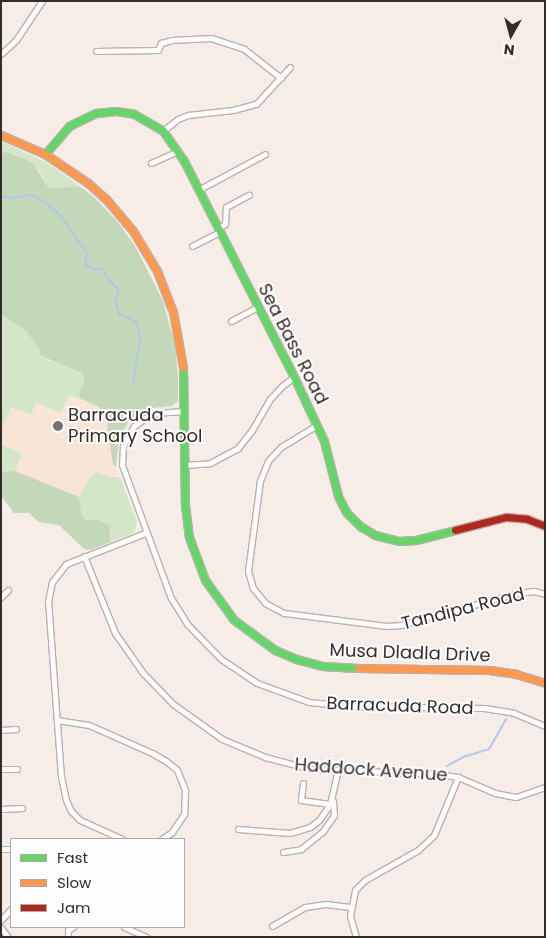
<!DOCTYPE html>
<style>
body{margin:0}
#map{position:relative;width:546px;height:938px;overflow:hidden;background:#f7ede7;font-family:Poppins,sans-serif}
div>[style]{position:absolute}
.built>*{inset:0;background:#f9e5d8}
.green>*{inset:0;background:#d3e7c8}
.forest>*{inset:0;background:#c3d8b8}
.stream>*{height:2px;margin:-1px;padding:0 1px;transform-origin:1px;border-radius:1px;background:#b3c5eb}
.roads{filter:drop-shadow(1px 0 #b9b1ac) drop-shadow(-1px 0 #b9b1ac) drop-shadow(0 1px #b9b1ac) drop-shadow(0 -1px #b9b1ac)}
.street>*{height:5px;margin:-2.5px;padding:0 2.5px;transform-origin:2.5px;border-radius:2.5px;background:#fefcfb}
.fast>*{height:7px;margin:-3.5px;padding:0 3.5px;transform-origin:3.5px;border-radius:3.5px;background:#63d668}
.slow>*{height:7px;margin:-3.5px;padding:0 3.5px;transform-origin:3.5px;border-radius:3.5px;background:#ff974d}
.jam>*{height:7px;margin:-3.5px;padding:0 3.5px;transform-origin:3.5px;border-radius:3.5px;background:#b3261e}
.dots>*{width:14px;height:14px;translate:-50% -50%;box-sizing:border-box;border:2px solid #fdfdfd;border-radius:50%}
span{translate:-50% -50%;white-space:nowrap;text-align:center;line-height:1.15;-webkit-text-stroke:4px #fdfdfd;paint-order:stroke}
.street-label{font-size:18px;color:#342c27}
.poi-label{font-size:18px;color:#342c27}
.left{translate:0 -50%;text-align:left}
.frame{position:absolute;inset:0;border:2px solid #342c27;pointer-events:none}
.legend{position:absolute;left:10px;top:838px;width:175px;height:90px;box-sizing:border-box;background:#fdfdfd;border:1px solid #ada9a7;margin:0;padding:6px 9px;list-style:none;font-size:15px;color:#342c27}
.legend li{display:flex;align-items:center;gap:10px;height:25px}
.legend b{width:25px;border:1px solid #ada9a7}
.north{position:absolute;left:486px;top:10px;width:50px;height:50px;-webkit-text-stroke:4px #fdfdfd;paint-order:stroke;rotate:187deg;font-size:14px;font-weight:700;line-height:20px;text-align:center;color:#342c27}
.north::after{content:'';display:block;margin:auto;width:18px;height:22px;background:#342c27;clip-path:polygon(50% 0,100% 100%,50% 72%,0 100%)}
</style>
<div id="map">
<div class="built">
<i style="clip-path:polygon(1px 342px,112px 378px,117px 478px,75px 500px,1px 475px)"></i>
</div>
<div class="green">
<i style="clip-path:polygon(1px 141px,46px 162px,84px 189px,49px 188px,40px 172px,24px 158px,13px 153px,1px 154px)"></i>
<i style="clip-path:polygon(1px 314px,27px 332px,40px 351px,39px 356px,82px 373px,85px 381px,81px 388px,82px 400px,69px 395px,61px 413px,36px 402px,31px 415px,11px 407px,1px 431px)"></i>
<i style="clip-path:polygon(1px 445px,22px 453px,15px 471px,1px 472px)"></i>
<i style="clip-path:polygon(95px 472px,111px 477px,120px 477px,137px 522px,135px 531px,130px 535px,111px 542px,111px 531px,99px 520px,86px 520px,82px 515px,79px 497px,87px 482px)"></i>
</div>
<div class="forest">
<i style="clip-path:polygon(6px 152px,24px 158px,34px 165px,49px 188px,79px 187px,84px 189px,96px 199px,117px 221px,135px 246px,163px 301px,175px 345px,178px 376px,178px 401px,172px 406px,153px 408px,142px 412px,128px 422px,119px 439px,116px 466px,113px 465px,106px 417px,99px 407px,80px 398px,79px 391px,85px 381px,82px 373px,39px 355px,40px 351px,27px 332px,1px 314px,1px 154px)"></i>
<i style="clip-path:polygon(15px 471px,79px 497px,82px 515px,86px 520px,99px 520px,109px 525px,111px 542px,90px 550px,84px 549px,59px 525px,39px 522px,29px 513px,14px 513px,1px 496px,1px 472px)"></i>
</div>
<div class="stream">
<i style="left:1px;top:196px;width:11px;rotate:10deg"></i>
<i style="left:12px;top:198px;width:19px;rotate:-9deg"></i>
<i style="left:31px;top:195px;width:9px;rotate:21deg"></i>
<i style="left:39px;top:198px;width:26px;rotate:39deg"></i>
<i style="left:59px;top:214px;width:48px;rotate:54.3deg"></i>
<i style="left:87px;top:253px;width:11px;rotate:100deg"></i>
<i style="left:85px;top:264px;width:9px;rotate:36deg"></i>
<i style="left:92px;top:269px;width:11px"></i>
<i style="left:103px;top:269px;width:10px;rotate:66deg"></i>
<i style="left:107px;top:278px;width:17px;rotate:45deg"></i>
<i style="left:119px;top:290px;width:11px;rotate:112deg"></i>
<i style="left:115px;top:300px;width:15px;rotate:74deg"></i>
<i style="left:119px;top:314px;width:20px;rotate:24deg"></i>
<i style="left:137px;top:322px;width:20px;rotate:81deg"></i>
<i style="left:140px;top:342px;width:39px;rotate:100deg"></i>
<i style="left:447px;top:766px;width:18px;rotate:-29deg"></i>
<i style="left:463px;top:757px;width:27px;rotate:-17deg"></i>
<i style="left:489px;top:749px;width:34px;rotate:-60deg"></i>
</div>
<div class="roads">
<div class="street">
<i style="left:96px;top:51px;width:62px;rotate:-0.9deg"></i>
<i style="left:158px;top:50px;width:8px;rotate:-67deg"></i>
<i style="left:161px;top:43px;width:11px;rotate:-15deg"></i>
<i style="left:172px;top:40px;width:39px;rotate:-3deg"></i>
<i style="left:211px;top:38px;width:35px;rotate:18deg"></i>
<i style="left:244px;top:49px;width:47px;rotate:38.1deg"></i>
<i style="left:1px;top:54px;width:21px;rotate:-43deg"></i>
<i style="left:16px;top:40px;width:47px;rotate:-56.3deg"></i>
<i style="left:163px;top:131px;width:19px;rotate:-39deg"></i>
<i style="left:178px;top:119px;width:11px;rotate:-22deg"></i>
<i style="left:188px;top:115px;width:45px;rotate:-6.3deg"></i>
<i style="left:233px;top:110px;width:24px;rotate:-15deg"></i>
<i style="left:256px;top:104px;width:50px;rotate:-47.4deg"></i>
<i style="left:151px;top:163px;width:30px;rotate:-24deg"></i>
<i style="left:198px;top:190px;width:76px;rotate:-28.2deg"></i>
<i style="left:218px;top:228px;width:8px;rotate:-30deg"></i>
<i style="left:225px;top:224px;width:17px;rotate:-87deg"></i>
<i style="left:226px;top:207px;width:26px;rotate:-28deg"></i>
<i style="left:192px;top:246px;width:31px;rotate:-27deg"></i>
<i style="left:231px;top:321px;width:30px;rotate:-28deg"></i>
<i style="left:184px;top:411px;width:26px;rotate:176deg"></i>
<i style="left:158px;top:413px;width:14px;rotate:159deg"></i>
<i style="left:145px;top:418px;width:14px;rotate:144deg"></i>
<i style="left:134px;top:426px;width:23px;rotate:119deg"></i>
<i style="left:123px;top:446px;width:19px;rotate:93deg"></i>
<i style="left:122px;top:465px;width:142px;rotate:69.8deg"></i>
<i style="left:171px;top:598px;width:31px;rotate:58deg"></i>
<i style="left:187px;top:624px;width:49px;rotate:45.8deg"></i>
<i style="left:221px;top:659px;width:43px;rotate:33.7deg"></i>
<i style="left:257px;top:683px;width:55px;rotate:20.1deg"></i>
<i style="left:309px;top:702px;width:41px;rotate:5.6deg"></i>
<i style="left:350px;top:706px;width:134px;rotate:0.9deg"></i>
<i style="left:484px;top:708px;width:30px;rotate:9deg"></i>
<i style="left:514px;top:713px;width:34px;rotate:23deg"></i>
<i style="left:317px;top:425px;width:42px;rotate:148.6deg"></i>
<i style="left:281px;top:447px;width:19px;rotate:133deg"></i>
<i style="left:268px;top:461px;width:22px;rotate:112deg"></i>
<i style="left:260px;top:481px;width:91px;rotate:97.6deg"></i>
<i style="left:248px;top:571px;width:18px;rotate:74deg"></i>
<i style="left:253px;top:588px;width:19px;rotate:51deg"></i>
<i style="left:265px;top:603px;width:21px;rotate:28deg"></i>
<i style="left:284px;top:613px;width:104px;rotate:7.2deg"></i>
<i style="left:387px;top:626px;width:14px;rotate:-4deg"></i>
<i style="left:401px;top:625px;width:120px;rotate:-15.4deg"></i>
<i style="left:517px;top:593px;width:17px;rotate:-7deg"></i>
<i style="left:534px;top:591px;width:11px;rotate:15deg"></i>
<i style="left:184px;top:465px;width:26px;rotate:-4deg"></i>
<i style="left:210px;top:463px;width:32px;rotate:-28deg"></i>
<i style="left:238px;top:448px;width:23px;rotate:-52deg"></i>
<i style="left:252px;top:430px;width:34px;rotate:-60deg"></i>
<i style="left:269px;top:400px;width:19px;rotate:-47deg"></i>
<i style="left:282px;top:386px;width:15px;rotate:-37deg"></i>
<i style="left:84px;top:556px;width:83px;rotate:68.1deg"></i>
<i style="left:115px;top:633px;width:49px;rotate:55deg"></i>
<i style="left:143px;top:673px;width:43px;rotate:45.9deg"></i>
<i style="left:173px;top:704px;width:60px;rotate:35.5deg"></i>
<i style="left:222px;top:739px;width:47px;rotate:22.7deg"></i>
<i style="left:265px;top:757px;width:48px;rotate:14.6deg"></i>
<i style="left:311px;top:769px;width:128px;rotate:2.2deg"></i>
<i style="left:439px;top:774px;width:19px;rotate:9deg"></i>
<i style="left:458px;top:777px;width:40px;rotate:23.4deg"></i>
<i style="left:495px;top:793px;width:21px;rotate:11deg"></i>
<i style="left:516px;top:797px;width:31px;rotate:-19deg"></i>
<i style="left:1px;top:597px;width:10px;rotate:-45deg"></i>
<i style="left:57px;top:720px;width:32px;rotate:9deg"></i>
<i style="left:89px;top:725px;width:69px;rotate:24deg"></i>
<i style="left:152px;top:753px;width:16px;rotate:30deg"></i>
<i style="left:166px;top:761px;width:14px;rotate:39deg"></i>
<i style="left:177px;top:770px;width:22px;rotate:68deg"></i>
<i style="left:185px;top:790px;width:24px;rotate:92deg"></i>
<i style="left:184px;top:814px;width:22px;rotate:124deg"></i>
<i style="left:172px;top:832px;width:12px;rotate:145deg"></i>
<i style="left:1px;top:730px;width:15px;rotate:-4deg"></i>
<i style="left:1px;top:769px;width:16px"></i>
<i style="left:303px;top:783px;width:17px;rotate:97deg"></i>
<i style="left:301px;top:800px;width:29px;rotate:8deg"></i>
<i style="left:1px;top:809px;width:21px;rotate:-3deg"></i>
<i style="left:238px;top:829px;width:52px;rotate:4.4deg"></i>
<i style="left:290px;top:833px;width:21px;rotate:-17deg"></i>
<i style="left:310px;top:827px;width:11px;rotate:-38deg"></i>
<i style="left:319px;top:820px;width:19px;rotate:-55deg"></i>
<i style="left:330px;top:804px;width:35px;rotate:-77deg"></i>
<i style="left:122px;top:839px;width:46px;rotate:-155.7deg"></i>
<i style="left:80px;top:820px;width:13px;rotate:-135deg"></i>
<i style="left:71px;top:811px;width:12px;rotate:-114deg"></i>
<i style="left:66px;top:800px;width:24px;rotate:-102deg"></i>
<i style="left:61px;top:777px;width:175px;rotate:-94.2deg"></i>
<i style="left:48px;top:602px;width:20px;rotate:-79deg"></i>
<i style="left:52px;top:582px;width:23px;rotate:-52deg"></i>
<i style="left:66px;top:564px;width:85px;rotate:-21.4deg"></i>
<i style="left:1px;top:849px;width:10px"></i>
<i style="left:283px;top:852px;width:18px;rotate:-9deg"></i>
<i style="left:301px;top:849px;width:28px;rotate:-39deg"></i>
<i style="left:323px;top:831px;width:19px;rotate:-55deg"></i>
<i style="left:334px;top:815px;width:14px;rotate:-94deg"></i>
<i style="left:1px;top:920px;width:15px;rotate:-48deg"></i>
<i style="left:272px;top:926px;width:38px;rotate:-30deg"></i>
<i style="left:305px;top:907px;width:21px;rotate:-8deg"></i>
<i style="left:326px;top:904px;width:24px;rotate:7deg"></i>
<i style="left:124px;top:927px;width:24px;rotate:24deg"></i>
<i style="left:1px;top:928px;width:11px;rotate:52deg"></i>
<i style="left:68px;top:937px;width:7px;rotate:-90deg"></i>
<i style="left:68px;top:930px;width:6px;rotate:-31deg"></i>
<i style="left:356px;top:937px;width:22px;rotate:-106deg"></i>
<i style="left:350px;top:916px;width:26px;rotate:-79deg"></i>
<i style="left:355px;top:890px;width:14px;rotate:-45deg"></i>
<i style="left:365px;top:880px;width:61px;rotate:-29.5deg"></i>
<i style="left:418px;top:850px;width:22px;rotate:-43deg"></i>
<i style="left:434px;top:835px;width:63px;rotate:-67.5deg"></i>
</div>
<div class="fast">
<i style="left:45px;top:154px;width:37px;rotate:-49deg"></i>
<i style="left:69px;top:126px;width:30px;rotate:-26deg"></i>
<i style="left:96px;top:113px;width:20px;rotate:-6deg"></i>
<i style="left:116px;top:111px;width:18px;rotate:9deg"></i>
<i style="left:134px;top:114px;width:34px;rotate:30deg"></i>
<i style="left:163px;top:131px;width:37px;rotate:55deg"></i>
<i style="left:184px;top:161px;width:242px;rotate:63deg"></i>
<i style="left:294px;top:377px;width:71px;rotate:64.9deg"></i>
<i style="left:324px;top:441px;width:57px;rotate:75.7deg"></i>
<i style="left:338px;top:496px;width:18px;rotate:63deg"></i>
<i style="left:346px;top:512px;width:20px;rotate:45deg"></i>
<i style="left:360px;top:526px;width:17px;rotate:31deg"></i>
<i style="left:375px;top:535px;width:25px;rotate:14deg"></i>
<i style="left:399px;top:541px;width:17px;rotate:-3deg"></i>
<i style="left:416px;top:540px;width:40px;rotate:-14.4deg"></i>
<i style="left:183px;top:367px;width:138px;rotate:89.2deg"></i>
<i style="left:185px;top:505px;width:32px;rotate:83deg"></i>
<i style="left:189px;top:537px;width:46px;rotate:69.6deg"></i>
<i style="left:205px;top:580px;width:49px;rotate:54.1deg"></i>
<i style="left:234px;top:620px;width:51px;rotate:36.2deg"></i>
<i style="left:275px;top:650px;width:23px;rotate:23deg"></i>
<i style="left:296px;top:659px;width:27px;rotate:15deg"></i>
<i style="left:322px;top:666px;width:36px;rotate:3deg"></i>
</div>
<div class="slow">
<i style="left:1px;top:135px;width:48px;rotate:23.4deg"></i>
<i style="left:45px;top:154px;width:52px;rotate:34deg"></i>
<i style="left:88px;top:183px;width:24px;rotate:42deg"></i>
<i style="left:106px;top:199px;width:42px;rotate:49.8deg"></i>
<i style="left:133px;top:231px;width:47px;rotate:59deg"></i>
<i style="left:157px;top:271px;width:44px;rotate:68.7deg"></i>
<i style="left:173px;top:312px;width:56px;rotate:79.7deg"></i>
<i style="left:358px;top:668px;width:131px;rotate:0.9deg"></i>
<i style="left:489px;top:670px;width:27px;rotate:8deg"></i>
<i style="left:516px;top:674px;width:30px;rotate:17deg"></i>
</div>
<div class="jam">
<i style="left:455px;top:530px;width:53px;rotate:-14.3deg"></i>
<i style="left:506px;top:517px;width:21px;rotate:5deg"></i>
<i style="left:527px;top:519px;width:19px;rotate:21deg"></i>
</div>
</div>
<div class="dots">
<i style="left:58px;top:426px;background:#78706a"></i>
</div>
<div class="street-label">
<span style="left:293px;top:344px;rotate:63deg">Sea Bass Road</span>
<span style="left:463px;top:609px;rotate:-14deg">Tandipa Road</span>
<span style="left:410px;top:653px;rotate:2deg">Musa Dladla Drive</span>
<span style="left:400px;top:706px;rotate:2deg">Barracuda Road</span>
<span style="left:371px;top:770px;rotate:4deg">Haddock Avenue</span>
</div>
<div class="poi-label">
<span class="left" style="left:68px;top:426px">Barracuda<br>Primary School</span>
</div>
<div class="frame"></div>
<ul class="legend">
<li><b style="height:6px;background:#63d668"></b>Fast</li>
<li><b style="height:6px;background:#ff974d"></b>Slow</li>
<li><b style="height:6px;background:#b3261e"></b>Jam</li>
</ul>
<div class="north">N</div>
</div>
